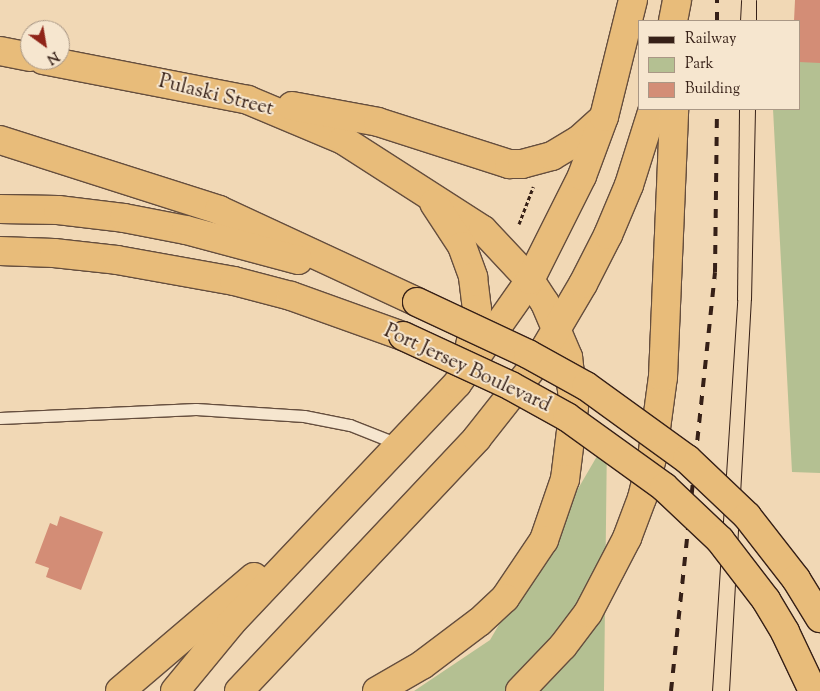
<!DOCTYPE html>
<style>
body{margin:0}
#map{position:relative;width:820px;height:691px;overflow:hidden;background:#f1d8b5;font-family:"Sorts Mill Goudy",serif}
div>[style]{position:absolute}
.green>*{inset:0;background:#b4c092}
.building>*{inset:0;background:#d38d76}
.path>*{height:3px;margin-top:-1.5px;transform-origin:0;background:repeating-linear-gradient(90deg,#362017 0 4px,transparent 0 6.5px)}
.roads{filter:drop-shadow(1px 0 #654e3e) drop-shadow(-1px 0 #654e3e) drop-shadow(0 1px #654e3e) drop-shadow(0 -1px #654e3e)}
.lane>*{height:11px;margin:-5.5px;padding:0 5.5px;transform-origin:5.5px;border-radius:5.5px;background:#f6e6cf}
.highway>*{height:28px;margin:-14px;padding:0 14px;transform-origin:14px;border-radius:14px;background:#e8bc7a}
.tram>*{height:1px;margin:-0.5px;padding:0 0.5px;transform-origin:0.5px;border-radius:0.5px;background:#362017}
.rail>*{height:4px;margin-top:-2px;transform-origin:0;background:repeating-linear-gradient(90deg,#362017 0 9px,transparent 0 18px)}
.bridges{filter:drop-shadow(1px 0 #362017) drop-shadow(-1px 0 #362017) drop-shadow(0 1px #362017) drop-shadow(0 -1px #362017)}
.highway-bridge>*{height:28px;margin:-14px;padding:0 14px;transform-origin:14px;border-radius:14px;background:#e8bc7a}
span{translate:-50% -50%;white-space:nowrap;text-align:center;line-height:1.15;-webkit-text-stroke:4px #f6e6cf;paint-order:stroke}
.street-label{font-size:20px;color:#362017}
.legend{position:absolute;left:638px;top:20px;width:162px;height:90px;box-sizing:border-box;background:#f6e6cf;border:1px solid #a99785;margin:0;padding:6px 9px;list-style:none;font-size:15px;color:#362017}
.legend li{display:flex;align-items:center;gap:10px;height:25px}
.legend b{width:25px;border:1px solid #a99785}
.north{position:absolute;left:20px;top:20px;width:50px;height:50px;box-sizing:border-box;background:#f6e6cf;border:1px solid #a99785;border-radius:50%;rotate:148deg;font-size:14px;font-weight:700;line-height:20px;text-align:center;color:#362017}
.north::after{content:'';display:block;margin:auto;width:18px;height:22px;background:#8f2418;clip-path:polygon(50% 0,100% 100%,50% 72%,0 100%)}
</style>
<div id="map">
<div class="green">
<i style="clip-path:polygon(799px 58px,820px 58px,820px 473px,792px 472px,773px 109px,799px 109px)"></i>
<i style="clip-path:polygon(607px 439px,604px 691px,414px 691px,490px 640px)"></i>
</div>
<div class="building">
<i style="clip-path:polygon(795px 0,820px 0,820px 63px,799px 62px,799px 21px,794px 21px)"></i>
<i style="clip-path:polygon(60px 516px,103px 532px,81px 590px,46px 577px,49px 568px,35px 563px,50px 523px,57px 526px)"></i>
</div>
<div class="path">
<i style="left:519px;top:224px;width:40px;rotate:-69deg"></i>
</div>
<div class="roads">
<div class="lane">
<i style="left:0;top:418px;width:196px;rotate:-2.6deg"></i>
<i style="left:196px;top:409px;width:108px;rotate:3.7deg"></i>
<i style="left:304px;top:416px;width:47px;rotate:11.1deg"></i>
<i style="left:350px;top:425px;width:52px;rotate:21.6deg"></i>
</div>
<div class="highway">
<i style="left:673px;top:21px;width:21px;rotate:-79deg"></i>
<i style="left:0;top:51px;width:31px;rotate:11deg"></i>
<i style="left:43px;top:60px;width:209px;rotate:11deg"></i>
<i style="left:248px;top:100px;width:103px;rotate:22.8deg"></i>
<i style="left:343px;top:140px;width:166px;rotate:32.7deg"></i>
<i style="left:483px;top:230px;width:69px;rotate:46.8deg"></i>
<i style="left:530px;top:280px;width:27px;rotate:57deg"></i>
<i style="left:545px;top:303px;width:59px;rotate:66.9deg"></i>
<i style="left:568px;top:357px;width:50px;rotate:83.2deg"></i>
<i style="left:574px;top:407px;width:73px;rotate:97.1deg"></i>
<i style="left:565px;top:479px;width:65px;rotate:109deg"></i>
<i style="left:544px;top:540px;width:70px;rotate:123.9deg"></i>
<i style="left:505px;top:598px;width:35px;rotate:137deg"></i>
<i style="left:479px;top:622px;width:71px;rotate:143deg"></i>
<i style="left:422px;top:665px;width:52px;rotate:150deg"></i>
<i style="left:292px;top:106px;width:87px;rotate:10.5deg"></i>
<i style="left:378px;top:122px;width:138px;rotate:17.8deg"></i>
<i style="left:509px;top:164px;width:13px"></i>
<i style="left:522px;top:164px;width:31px;rotate:-15deg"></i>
<i style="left:552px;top:156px;width:31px;rotate:-31deg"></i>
<i style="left:579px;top:140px;width:31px;rotate:-42deg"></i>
<i style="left:0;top:140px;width:230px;rotate:17.7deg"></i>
<i style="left:219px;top:210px;width:218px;rotate:24.9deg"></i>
<i style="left:434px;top:203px;width:51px;rotate:56.9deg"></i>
<i style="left:462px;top:246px;width:33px;rotate:70deg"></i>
<i style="left:473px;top:277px;width:32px;rotate:83deg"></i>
<i style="left:477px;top:309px;width:43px;rotate:100.8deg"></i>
<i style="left:0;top:209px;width:58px;rotate:1deg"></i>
<i style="left:58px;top:210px;width:66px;rotate:6.9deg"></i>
<i style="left:124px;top:218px;width:63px;rotate:11deg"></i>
<i style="left:186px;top:230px;width:116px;rotate:15deg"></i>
<i style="left:0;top:251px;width:54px;rotate:2.1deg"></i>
<i style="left:54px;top:253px;width:63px;rotate:6.3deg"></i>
<i style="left:117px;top:260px;width:119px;rotate:10.2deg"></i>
<i style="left:234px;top:281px;width:59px;rotate:14.7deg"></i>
<i style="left:291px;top:296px;width:119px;rotate:19.7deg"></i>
<i style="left:120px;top:691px;width:176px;rotate:-40.4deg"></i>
<i style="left:175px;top:691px;width:88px;rotate:-50.5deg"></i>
<i style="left:231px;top:623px;width:329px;rotate:-46.6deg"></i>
<i style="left:457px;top:384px;width:127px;rotate:-54.9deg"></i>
<i style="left:530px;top:280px;width:116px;rotate:-63.4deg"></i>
<i style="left:582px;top:176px;width:63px;rotate:-69.6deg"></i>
<i style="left:604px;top:117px;width:121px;rotate:-76.1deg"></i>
<i style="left:239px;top:691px;width:347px;rotate:-46.7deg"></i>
<i style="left:477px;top:438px;width:97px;rotate:-51.7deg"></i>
<i style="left:537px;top:362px;width:91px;rotate:-59.5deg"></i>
<i style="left:583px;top:284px;width:55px;rotate:-63deg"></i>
<i style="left:608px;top:235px;width:54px;rotate:-67.2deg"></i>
<i style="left:629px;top:185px;width:80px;rotate:-72.5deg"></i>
<i style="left:520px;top:691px;width:62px;rotate:-46.3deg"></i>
<i style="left:563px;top:646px;width:41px;rotate:-52.9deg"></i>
<i style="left:588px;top:613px;width:85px;rotate:-62.5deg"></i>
<i style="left:627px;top:538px;width:43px;rotate:-69.4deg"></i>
<i style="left:642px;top:498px;width:41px;rotate:-76deg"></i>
<i style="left:652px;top:458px;width:82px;rotate:-82.3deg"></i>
<i style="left:663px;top:377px;width:268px;rotate:-87.6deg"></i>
</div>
</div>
<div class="tram">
<i style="left:740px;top:21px;width:21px;rotate:-87deg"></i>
<i style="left:756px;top:21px;width:21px;rotate:-90deg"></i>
<i style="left:712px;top:691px;width:392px;rotate:-86.3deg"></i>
<i style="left:737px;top:300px;width:191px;rotate:-89.4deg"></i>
<i style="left:729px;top:691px;width:392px;rotate:-86.8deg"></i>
<i style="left:751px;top:300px;width:191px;rotate:-88.8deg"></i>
</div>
<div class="rail">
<i style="left:717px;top:21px;width:21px;rotate:-90deg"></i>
<i style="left:671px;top:691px;width:421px;rotate:-84deg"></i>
<i style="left:715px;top:272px;width:163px;rotate:-89.3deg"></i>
</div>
<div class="bridges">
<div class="highway-bridge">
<i style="left:417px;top:302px;width:123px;rotate:25.1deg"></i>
<i style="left:528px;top:354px;width:66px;rotate:28.9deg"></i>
<i style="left:586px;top:386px;width:125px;rotate:35.9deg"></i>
<i style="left:687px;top:459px;width:83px;rotate:43.5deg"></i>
<i style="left:747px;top:516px;width:80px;rotate:52.1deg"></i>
<i style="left:796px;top:579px;width:46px;rotate:58.4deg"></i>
<i style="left:403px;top:336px;width:119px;rotate:24.8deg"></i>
<i style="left:511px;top:386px;width:64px;rotate:29deg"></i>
<i style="left:567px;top:417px;width:120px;rotate:35.8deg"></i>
<i style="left:664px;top:487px;width:77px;rotate:43.4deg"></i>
<i style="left:720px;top:540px;width:76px;rotate:52.5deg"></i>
<i style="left:766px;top:600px;width:37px;rotate:59deg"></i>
<i style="left:785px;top:632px;width:65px;rotate:64.6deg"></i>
</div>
</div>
<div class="street-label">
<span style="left:216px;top:96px;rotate:14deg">Pulaski Street</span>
<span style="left:467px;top:369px;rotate:25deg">Port Jersey Boulevard</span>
</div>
<ul class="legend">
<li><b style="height:6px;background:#362017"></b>Railway</li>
<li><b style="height:14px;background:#b4c092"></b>Park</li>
<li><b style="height:14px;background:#d38d76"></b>Building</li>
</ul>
<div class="north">N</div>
</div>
